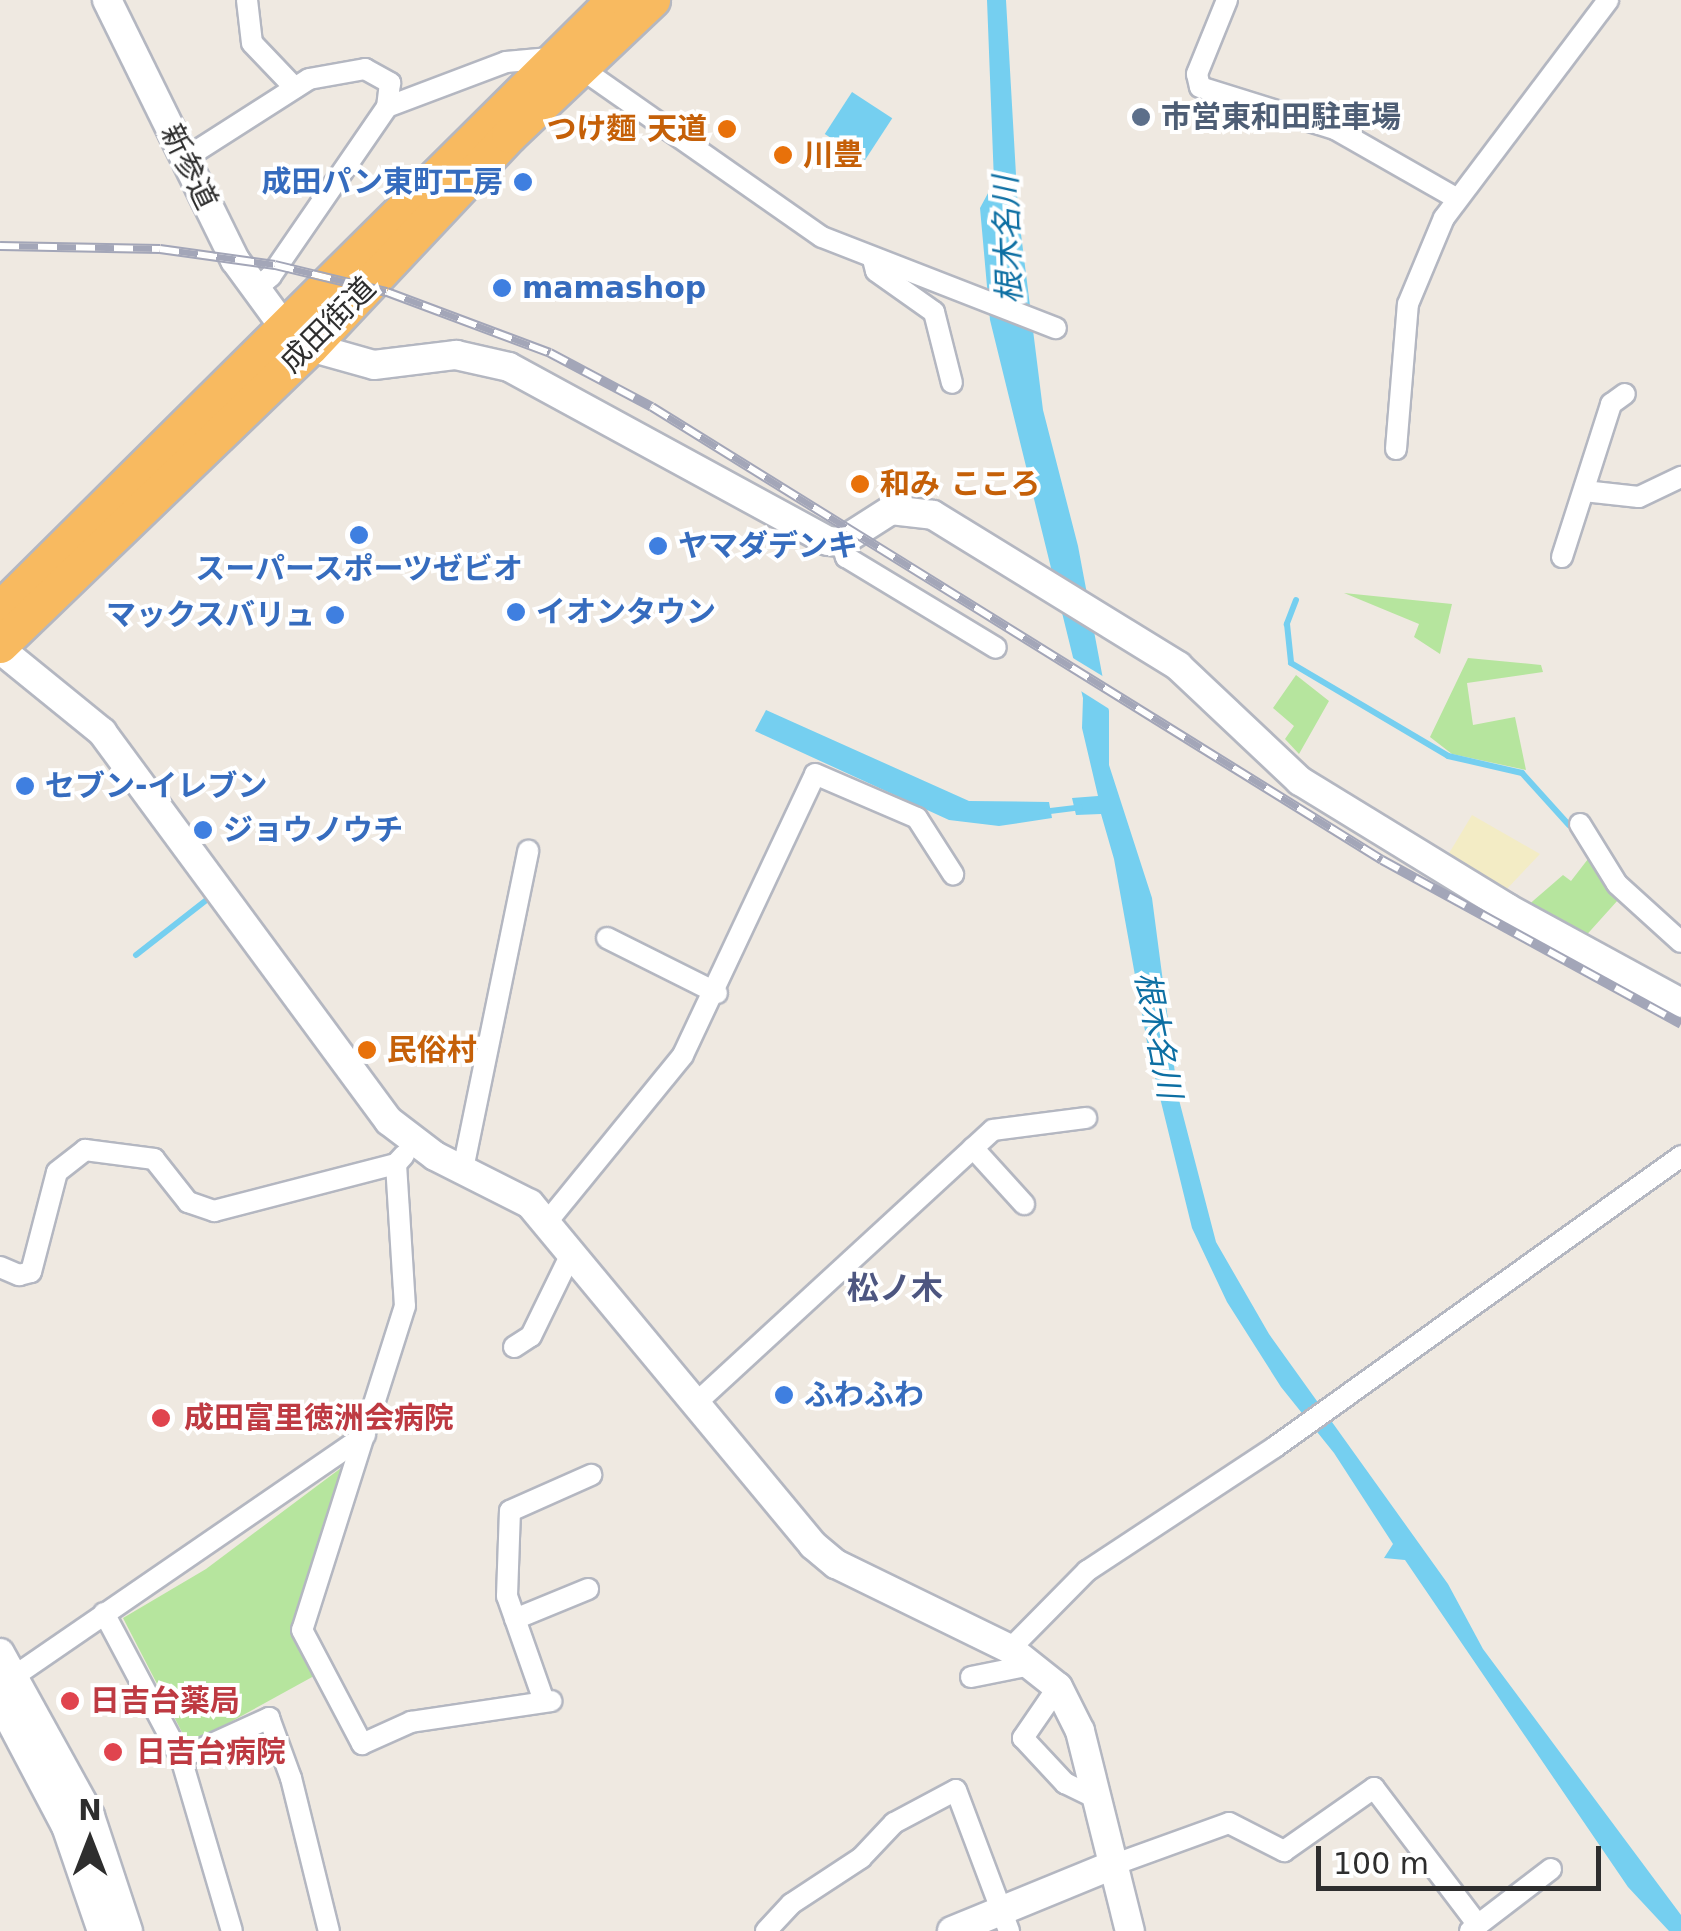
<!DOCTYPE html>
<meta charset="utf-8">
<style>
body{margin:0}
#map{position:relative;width:1681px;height:1931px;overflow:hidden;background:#efe9e1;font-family:"DejaVu Sans","Noto Sans JP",sans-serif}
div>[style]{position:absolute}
.green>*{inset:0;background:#b6e59e}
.sand>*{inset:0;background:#f3ecc5}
.water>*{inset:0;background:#75cff0;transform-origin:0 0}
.pier>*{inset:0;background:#efe9e1}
.stream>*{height:6px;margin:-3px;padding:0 3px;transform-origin:3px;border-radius:3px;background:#75cff0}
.roads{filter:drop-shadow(2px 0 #b4b7c1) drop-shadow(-2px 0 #b4b7c1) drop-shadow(0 2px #b4b7c1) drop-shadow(0 -2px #b4b7c1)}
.minor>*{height:20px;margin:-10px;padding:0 10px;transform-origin:10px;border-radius:10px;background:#fff}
.tertiary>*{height:28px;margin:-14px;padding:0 14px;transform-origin:14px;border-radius:14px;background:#fff}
.trunk>*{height:35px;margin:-17.5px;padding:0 17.5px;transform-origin:17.5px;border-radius:17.5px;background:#f8ba60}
.rail>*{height:10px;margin-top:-5px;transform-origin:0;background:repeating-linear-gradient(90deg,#fff 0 19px,#a3a6b8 0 38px);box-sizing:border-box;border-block:2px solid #a3a6b8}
.dots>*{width:28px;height:28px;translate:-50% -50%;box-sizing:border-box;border:5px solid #fff;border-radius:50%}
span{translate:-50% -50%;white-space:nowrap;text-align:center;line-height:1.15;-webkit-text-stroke:8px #fff;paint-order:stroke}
.service-label{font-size:30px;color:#4e5e75;font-weight:700}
.left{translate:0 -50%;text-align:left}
.food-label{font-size:30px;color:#c56008;font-weight:700}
.right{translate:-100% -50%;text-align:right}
.street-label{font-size:30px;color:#2e2e2e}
.shop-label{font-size:30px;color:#366cbe;font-weight:700}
.health-label{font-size:30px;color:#be3a42;font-weight:700}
.water-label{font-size:32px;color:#0d6fa3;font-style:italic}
.neighbourhood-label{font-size:32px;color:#4d5680;font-weight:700}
.north{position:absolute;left:40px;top:1791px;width:100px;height:100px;-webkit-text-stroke:8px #fff;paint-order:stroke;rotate:0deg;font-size:28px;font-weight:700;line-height:40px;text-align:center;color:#2e2e2e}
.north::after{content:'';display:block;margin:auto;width:35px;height:45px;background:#2e2e2e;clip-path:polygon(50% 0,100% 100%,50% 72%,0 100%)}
.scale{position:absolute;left:1316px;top:1846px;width:285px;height:45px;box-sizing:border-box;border:5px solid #2e2e2e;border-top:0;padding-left:12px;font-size:30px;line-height:35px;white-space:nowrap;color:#2e2e2e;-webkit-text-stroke:8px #fff;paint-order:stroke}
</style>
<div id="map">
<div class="green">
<i style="clip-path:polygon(1344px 593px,1452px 604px,1440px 654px,1414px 637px,1419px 624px)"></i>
<i style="clip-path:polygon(1468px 658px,1541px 665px,1543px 672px,1467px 683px,1473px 725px,1515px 717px,1526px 770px,1452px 754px,1430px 737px)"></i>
<i style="clip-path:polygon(1296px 675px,1329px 701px,1299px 754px,1285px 739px,1294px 726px,1273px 708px)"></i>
<i style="clip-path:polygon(1588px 859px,1618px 900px,1582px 940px,1526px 907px,1563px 875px,1571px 881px)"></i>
<i style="clip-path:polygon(349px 1462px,291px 1628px,314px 1676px,194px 1742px,186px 1740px,123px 1618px,206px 1569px)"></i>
</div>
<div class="sand">
<i style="clip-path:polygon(1472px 815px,1540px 854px,1503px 893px,1445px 860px)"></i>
</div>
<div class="water">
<i style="clip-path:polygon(987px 0,1006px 0,1018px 210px,1043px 410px,1078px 546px,1109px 711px,1109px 765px,1152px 898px,1178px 1096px,1216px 1242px,1269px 1334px,1448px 1584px,1483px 1649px,1681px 1915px,1681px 1931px,1669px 1931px,1628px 1887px,1405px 1560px,1384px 1558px,1393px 1544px,1334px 1453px,1281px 1387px,1227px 1302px,1192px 1228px,1149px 1053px,1114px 859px,1101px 814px,1076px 815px,1072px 798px,1098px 796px,1082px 728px,1083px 698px,990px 320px,980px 208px,994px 182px)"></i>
<i style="left:852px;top:92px;width:48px;height:50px;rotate:33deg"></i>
<i style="clip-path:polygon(766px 710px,969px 801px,1049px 802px,1052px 818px,999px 826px,949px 820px,755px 731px)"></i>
</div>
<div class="pier">
<i style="clip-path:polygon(1068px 655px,1109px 680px,1114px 712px,1076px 688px)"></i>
</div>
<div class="stream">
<i style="left:1296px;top:600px;width:26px;rotate:111deg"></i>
<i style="left:1287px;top:624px;width:39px;rotate:84deg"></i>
<i style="left:1291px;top:663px;width:182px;rotate:30.6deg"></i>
<i style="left:1448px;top:756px;width:76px;rotate:12.9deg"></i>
<i style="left:1522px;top:773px;width:70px;rotate:47.9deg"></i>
<i style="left:1042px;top:812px;width:38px;rotate:-7deg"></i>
<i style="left:136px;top:955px;width:93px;rotate:-38deg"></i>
</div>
<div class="roads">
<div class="minor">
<i style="left:247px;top:0;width:43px;rotate:83.4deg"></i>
<i style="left:252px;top:43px;width:62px;rotate:46.3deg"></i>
<i style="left:1227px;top:0;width:80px;rotate:112.1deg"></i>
<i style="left:1197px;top:74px;width:13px;rotate:77deg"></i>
<i style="left:1200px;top:87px;width:141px;rotate:17.3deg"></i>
<i style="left:1335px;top:129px;width:139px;rotate:29.7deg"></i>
<i style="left:387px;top:107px;width:127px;rotate:-20.7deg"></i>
<i style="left:506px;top:62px;width:44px;rotate:-5.2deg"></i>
<i style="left:550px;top:58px;width:42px;rotate:22.3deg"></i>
<i style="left:589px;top:74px;width:284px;rotate:35deg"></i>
<i style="left:822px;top:237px;width:251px;rotate:21.3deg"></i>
<i style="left:184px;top:159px;width:148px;rotate:-32.6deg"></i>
<i style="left:309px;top:79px;width:57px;rotate:-10.1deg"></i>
<i style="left:365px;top:69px;width:29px;rotate:29deg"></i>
<i style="left:390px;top:83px;width:24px;rotate:97deg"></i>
<i style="left:387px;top:107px;width:205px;rotate:124.5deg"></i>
<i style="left:271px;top:276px;width:23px;rotate:140deg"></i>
<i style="left:873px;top:259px;width:12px;rotate:76deg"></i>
<i style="left:876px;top:271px;width:71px;rotate:35.3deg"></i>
<i style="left:934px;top:312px;width:73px;rotate:75.8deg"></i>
<i style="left:1396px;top:449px;width:145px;rotate:-85.3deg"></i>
<i style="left:1408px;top:304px;width:93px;rotate:-67.3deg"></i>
<i style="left:1444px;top:218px;width:273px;rotate:-53deg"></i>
<i style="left:1584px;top:491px;width:55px;rotate:6.2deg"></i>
<i style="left:1639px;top:497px;width:47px;rotate:-25.5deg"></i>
<i style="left:841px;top:542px;width:16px;rotate:72deg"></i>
<i style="left:846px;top:557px;width:175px;rotate:31.2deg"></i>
<i style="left:1562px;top:557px;width:161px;rotate:-72.2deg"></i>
<i style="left:1611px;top:404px;width:17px;rotate:-36deg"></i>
<i style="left:1580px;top:824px;width:70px;rotate:58.3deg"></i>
<i style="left:1617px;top:884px;width:86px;rotate:42.2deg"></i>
<i style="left:607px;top:938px;width:123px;rotate:26.6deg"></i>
<i style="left:973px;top:1148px;width:76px;rotate:47.7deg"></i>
<i style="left:396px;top:1164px;width:142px;rotate:86.4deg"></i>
<i style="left:405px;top:1306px;width:340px;rotate:107.6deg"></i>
<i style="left:302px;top:1630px;width:129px;rotate:62.2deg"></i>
<i style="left:362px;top:1744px;width:54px;rotate:-24.2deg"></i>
<i style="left:411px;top:1722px;width:142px;rotate:-8.5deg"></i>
<i style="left:463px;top:1169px;width:325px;rotate:-78.4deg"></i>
<i style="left:547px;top:1222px;width:215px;rotate:-50.8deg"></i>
<i style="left:683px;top:1055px;width:310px;rotate:-64.8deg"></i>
<i style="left:815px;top:774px;width:111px;rotate:23.3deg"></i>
<i style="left:917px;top:818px;width:67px;rotate:57.3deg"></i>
<i style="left:0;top:1267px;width:21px;rotate:23deg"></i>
<i style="left:19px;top:1275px;width:12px;rotate:-14deg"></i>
<i style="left:31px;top:1272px;width:103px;rotate:-75.4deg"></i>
<i style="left:57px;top:1172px;width:36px;rotate:-38deg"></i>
<i style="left:85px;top:1150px;width:70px;rotate:7.4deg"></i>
<i style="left:154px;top:1159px;width:55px;rotate:51.7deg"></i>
<i style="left:188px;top:1202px;width:28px;rotate:19deg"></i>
<i style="left:214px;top:1211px;width:188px;rotate:-14.5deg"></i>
<i style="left:396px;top:1164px;width:12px;rotate:-48deg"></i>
<i style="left:514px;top:1347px;width:20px;rotate:-33deg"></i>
<i style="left:531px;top:1336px;width:93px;rotate:-64deg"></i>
<i style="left:696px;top:1403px;width:403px;rotate:-42.6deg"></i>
<i style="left:993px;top:1130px;width:94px;rotate:-7.4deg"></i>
<i style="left:104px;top:1613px;width:164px;rotate:62deg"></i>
<i style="left:181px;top:1758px;width:180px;rotate:73.6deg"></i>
<i style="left:515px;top:1619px;width:79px;rotate:-22.3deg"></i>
<i style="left:1010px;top:1649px;width:110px;rotate:-45.4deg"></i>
<i style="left:1087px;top:1571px;width:225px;rotate:-33.4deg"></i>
<i style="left:1275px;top:1447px;width:500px;rotate:-35.6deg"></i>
<i style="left:971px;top:1677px;width:61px;rotate:-11.3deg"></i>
<i style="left:0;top:1686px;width:443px;rotate:-34.5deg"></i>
<i style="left:1058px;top:1687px;width:62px;rotate:124.5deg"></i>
<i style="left:1023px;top:1738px;width:62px;rotate:47deg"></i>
<i style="left:1065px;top:1783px;width:37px;rotate:26deg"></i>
<i style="left:544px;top:1701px;width:111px;rotate:-109.4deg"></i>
<i style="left:507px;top:1596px;width:85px;rotate:-88deg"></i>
<i style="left:510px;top:1511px;width:89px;rotate:-24deg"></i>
<i style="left:181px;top:1758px;width:97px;rotate:-24.4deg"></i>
<i style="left:269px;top:1718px;width:64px;rotate:69.9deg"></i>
<i style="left:291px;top:1778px;width:158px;rotate:76.1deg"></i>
<i style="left:1113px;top:1865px;width:123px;rotate:-19.9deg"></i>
<i style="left:1229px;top:1823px;width:62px;rotate:27deg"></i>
<i style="left:1284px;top:1851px;width:110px;rotate:-35deg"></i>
<i style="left:1374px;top:1788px;width:172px;rotate:52.8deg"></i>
<i style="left:766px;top:1931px;width:37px;rotate:-47deg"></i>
<i style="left:791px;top:1904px;width:84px;rotate:-33.3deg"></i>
<i style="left:861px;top:1858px;width:48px;rotate:-46.7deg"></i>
<i style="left:894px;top:1823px;width:70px;rotate:-28deg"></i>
<i style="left:956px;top:1790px;width:151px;rotate:69.4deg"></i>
<i style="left:1470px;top:1931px;width:102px;rotate:-37.4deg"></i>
</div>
<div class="tertiary">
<i style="left:107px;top:0;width:290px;rotate:63.8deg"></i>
<i style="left:235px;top:260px;width:83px;rotate:53.8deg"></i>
<i style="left:284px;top:327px;width:33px;rotate:38deg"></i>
<i style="left:310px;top:347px;width:66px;rotate:15.7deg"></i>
<i style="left:374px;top:365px;width:83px;rotate:-7deg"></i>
<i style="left:456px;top:355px;width:54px;rotate:12.8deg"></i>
<i style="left:509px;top:367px;width:363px;rotate:28.6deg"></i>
<i style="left:828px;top:541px;width:13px;rotate:4deg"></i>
<i style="left:841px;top:542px;width:59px;rotate:-32.6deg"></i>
<i style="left:891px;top:510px;width:42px;rotate:6.8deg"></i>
<i style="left:933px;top:515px;width:288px;rotate:31.6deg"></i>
<i style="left:1178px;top:666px;width:168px;rotate:43.3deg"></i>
<i style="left:1300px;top:781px;width:243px;rotate:31.5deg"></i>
<i style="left:1507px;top:908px;width:198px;rotate:28.6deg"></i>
<i style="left:0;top:649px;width:132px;rotate:39.1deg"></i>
<i style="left:102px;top:732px;width:483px;rotate:53.6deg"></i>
<i style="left:389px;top:1121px;width:58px;rotate:37.3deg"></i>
<i style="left:435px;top:1156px;width:106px;rotate:26.8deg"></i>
<i style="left:530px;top:1204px;width:443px;rotate:50.3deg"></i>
<i style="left:813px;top:1545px;width:30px;rotate:40deg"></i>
<i style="left:836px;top:1564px;width:194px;rotate:26deg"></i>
<i style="left:1010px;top:1649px;width:61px;rotate:38.4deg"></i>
<i style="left:1058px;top:1687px;width:49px;rotate:63.4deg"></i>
<i style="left:1080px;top:1731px;width:206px;rotate:76deg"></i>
<i style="left:0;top:1653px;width:186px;rotate:61.1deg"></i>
<i style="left:90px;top:1816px;width:121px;rotate:71.7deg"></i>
<i style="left:0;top:1701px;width:141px;rotate:62.2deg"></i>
<i style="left:66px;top:1826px;width:111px;rotate:71.1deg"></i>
<i style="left:952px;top:1931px;width:174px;rotate:-22.3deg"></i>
</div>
<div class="trunk">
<i style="left:0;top:609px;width:865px;rotate:-44.77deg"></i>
<i style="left:0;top:645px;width:430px;rotate:-43.9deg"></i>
<i style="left:310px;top:347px;width:291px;rotate:-46.8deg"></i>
<i style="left:509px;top:135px;width:197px;rotate:-43.4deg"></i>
</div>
</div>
<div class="rail">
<i style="left:0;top:246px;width:160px;rotate:1.1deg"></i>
<i style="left:160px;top:249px;width:116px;rotate:7.9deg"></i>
<i style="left:275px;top:265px;width:115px;rotate:13.6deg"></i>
<i style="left:387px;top:292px;width:174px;rotate:20.5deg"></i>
<i style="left:550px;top:353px;width:115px;rotate:27.9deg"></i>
<i style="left:652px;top:407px;width:859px;rotate:31.82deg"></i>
<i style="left:1382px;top:860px;width:341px;rotate:28.7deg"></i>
</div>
<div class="dots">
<i style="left:1141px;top:117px;background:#5c6f8a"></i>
<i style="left:727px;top:129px;background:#e8710a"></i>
<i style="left:783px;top:155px;background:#e8710a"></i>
<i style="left:523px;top:182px;background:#3f7fe0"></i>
<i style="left:502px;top:288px;background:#3f7fe0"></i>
<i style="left:860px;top:484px;background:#e8710a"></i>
<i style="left:359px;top:535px;background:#3f7fe0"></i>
<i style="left:658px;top:546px;background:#3f7fe0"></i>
<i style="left:516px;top:612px;background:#3f7fe0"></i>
<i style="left:335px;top:615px;background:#3f7fe0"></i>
<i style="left:25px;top:786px;background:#3f7fe0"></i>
<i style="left:203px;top:830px;background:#3f7fe0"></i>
<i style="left:367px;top:1050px;background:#e8710a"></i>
<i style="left:784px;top:1395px;background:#3f7fe0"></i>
<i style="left:161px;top:1418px;background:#e0444e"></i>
<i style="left:70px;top:1701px;background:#e0444e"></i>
<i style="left:113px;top:1752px;background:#e0444e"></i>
</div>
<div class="service-label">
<span class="left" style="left:1161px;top:117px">市営東和田駐車場</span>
</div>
<div class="food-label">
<span class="right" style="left:707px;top:129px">つけ麵 天道</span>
<span class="left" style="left:803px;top:155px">川豊</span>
<span class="left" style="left:880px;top:484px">和み こころ</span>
<span class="left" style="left:387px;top:1050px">民俗村</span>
</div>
<div class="street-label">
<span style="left:189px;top:167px;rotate:64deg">新参道</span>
<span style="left:328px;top:325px;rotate:-45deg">成田街道</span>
</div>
<div class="shop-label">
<span class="right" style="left:503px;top:182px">成田パン東町工房</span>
<span class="left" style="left:522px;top:288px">mamashop</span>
<span class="left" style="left:678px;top:546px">ヤマダデンキ</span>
<span style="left:359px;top:569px">スーパースポーツゼビオ</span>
<span class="left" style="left:536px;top:612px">イオンタウン</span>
<span class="right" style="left:315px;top:615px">マックスバリュ</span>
<span class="left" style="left:45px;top:786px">セブン-イレブン</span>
<span class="left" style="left:223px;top:830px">ジョウノウチ</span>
<span class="left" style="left:804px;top:1395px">ふわふわ</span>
</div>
<div class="health-label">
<span class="left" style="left:184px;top:1418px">成田富里徳洲会病院</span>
<span class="left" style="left:90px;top:1701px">日吉台薬局</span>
<span class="left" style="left:136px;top:1752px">日吉台病院</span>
</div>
<div class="water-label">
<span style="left:1008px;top:240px;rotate:-92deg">根木名川</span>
<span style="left:1158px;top:1035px;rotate:79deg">根木名川</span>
</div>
<div class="neighbourhood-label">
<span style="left:895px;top:1288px">松ノ木</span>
</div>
<div class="north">N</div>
<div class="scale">100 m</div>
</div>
